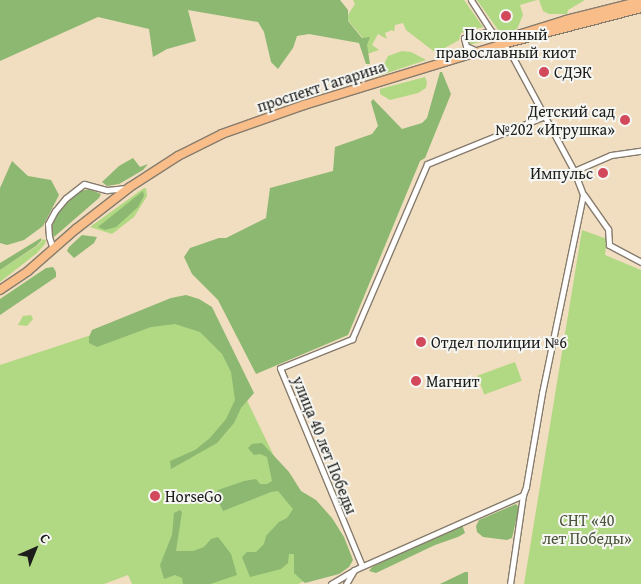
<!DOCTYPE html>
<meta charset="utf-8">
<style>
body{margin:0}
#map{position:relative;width:641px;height:584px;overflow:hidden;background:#f1ddbf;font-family:"Gentium Book Plus",serif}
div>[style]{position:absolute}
.green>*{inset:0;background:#b1d883;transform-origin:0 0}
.forest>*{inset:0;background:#8cb871}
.roads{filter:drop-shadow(1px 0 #867c6e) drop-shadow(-1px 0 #867c6e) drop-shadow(0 1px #867c6e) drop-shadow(0 -1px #867c6e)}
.street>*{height:5px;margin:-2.5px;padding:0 2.5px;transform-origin:2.5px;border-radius:2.5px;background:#fff}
.primary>*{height:8px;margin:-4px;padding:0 4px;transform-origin:4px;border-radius:4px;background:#f8bd88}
.dots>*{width:14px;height:14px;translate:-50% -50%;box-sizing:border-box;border:2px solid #f6f6f2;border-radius:50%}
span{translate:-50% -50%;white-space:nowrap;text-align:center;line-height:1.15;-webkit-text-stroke:4px #f6f6f2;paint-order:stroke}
.poi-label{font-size:16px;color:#1c1c1c}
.left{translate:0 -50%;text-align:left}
.right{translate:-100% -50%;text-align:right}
.street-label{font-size:16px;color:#1c1c1c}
.park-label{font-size:16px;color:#49543b}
.north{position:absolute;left:10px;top:524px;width:50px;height:50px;-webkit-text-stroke:4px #f6f6f2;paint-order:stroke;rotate:44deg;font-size:14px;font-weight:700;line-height:20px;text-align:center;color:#1c1c1c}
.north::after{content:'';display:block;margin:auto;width:18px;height:22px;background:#1c1c1c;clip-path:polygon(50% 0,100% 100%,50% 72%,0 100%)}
</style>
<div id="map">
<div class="green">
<i style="clip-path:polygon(353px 0,464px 0,483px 27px,461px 33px,459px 40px,436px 53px,406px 30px,403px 23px,395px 25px,394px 32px,392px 30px,385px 33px,387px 39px,378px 34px,372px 45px,379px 50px,364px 55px,363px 38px,346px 18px,355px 4px)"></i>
<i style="clip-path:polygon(477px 0,537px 0,520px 5px,523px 15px,517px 29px,501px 34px)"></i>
<i style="clip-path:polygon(539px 0,585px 0,568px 10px,567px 14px,549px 14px,543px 11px)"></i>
<i style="clip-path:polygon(486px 35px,485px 41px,468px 45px,466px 39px)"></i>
<i style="clip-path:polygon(402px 51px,411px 52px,426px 60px,378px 76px,388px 56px)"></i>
<i style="clip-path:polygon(425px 77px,427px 82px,426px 88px,418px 93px,390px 100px,380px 94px,380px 89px)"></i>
<i style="clip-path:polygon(144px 188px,146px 188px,147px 196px,134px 217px,112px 234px,90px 227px)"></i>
<i style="clip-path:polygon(582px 230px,607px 239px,605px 255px,641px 270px,641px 584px,524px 584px)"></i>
<i style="clip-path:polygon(41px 239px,46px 240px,45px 244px,37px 253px,0 282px,0 270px,37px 246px,42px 241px)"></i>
<i style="clip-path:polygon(198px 300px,330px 571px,298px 584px,132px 584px,128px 575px,104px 584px,0 584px,0 365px)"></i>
<i style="clip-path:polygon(31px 315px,33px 319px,27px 326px,18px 325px,23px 316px)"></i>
<i style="left:515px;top:362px;width:20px;height:40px;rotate:70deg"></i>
</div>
<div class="forest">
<i style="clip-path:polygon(0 0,340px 0,348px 10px,348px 21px,362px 38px,370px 37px,367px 45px,370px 64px,366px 64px,359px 43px,309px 34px,297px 36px,293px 48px,278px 69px,271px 62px,264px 32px,258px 22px,188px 10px,196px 41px,167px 49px,153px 57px,149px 29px,98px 17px,0 61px)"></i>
<i style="clip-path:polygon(440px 72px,442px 72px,451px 94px,425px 158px,420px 161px,348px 335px,256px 374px,218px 300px,192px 274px,184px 257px,190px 248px,219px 238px,226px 238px,266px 218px,270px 188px,333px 171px,335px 147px,372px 134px,378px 126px,371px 102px,373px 99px,402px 129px,422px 123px,427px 118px)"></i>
<i style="clip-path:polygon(133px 158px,140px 167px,148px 164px,143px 170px,119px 184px,107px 186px,102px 182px,119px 166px)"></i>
<i style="clip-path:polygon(12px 161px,28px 176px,51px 180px,59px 195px,43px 226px,24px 240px,7px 245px,0 243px,0 188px)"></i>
<i style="clip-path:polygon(89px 189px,101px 194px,99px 198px,54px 237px,51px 233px,51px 225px,55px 216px,72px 197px,81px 191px)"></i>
<i style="clip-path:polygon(143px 191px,144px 196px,138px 207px,116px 227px,105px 230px,98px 227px)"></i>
<i style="clip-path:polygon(82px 235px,97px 237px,94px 243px,74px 258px,67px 251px,69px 247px)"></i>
<i style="clip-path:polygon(41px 238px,41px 241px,36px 246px,0 270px,0 263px)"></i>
<i style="clip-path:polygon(53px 267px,56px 272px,56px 277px,0 315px,0 299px,46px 268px)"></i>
<i style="clip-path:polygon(186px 295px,199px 299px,212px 307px,254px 393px,241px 408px,234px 423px,217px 443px,171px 469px,170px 461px,195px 450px,210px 438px,226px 419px,235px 400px,231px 372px,222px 354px,200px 332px,175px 324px,151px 327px,97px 347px,89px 343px,89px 337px,92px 330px,171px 298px)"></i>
<i style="clip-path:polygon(262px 443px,289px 472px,301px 491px,316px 500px,332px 518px,344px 537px,353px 560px,349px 567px,339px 574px,305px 583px,294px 573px,294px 554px,289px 554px,288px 563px,281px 569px,250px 577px,242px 557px,247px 552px,256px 552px,264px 544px,266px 536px,279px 522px,287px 518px,293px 509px,278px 491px,271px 492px,223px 511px,215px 495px,218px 490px,244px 481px,256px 479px,260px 484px,267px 484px,272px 481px,267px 457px,260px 454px,254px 455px,248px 448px,252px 444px)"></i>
<i style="clip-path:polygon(516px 504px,519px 508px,512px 538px,507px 540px,483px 537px,477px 532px,476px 526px,479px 520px)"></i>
<i style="clip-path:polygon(180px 510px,182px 512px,176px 551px,193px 551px,204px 547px,211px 539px,218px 537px,231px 554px,237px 575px,210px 584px,183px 584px,182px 578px,175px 575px,164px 579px,160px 565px,172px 535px,174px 513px)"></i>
<i style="clip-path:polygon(462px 525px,465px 533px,458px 537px,435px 545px,376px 573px,369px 571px,372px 567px,390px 558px)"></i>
<i style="clip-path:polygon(465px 572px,468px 572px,468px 584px,440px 584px)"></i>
</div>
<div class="roads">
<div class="street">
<i style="left:471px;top:0;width:37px;rotate:57deg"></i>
<i style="left:491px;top:31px;width:28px;rotate:48deg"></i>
<i style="left:510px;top:52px;width:135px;rotate:61.7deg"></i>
<i style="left:574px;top:171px;width:26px;rotate:69deg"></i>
<i style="left:583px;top:195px;width:202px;rotate:101.7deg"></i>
<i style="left:542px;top:393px;width:95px;rotate:99.7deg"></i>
<i style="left:526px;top:487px;width:9px;rotate:111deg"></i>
<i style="left:523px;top:495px;width:90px;rotate:98.3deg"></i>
<i style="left:477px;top:51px;width:12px;rotate:-156deg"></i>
<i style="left:466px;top:46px;width:8px;rotate:-104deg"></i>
<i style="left:464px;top:38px;width:28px;rotate:-15deg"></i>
<i style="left:574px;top:171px;width:40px;rotate:-23.4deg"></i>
<i style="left:611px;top:155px;width:30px;rotate:-8deg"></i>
<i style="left:584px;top:195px;width:42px;rotate:54.8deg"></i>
<i style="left:608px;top:229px;width:16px;rotate:86deg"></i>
<i style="left:609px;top:245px;width:36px;rotate:28deg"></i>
<i style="left:53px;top:249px;width:13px;rotate:-108deg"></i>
<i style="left:49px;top:237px;width:13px;rotate:-94deg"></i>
<i style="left:48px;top:224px;width:15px;rotate:-62deg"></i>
<i style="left:55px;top:211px;width:17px;rotate:-50deg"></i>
<i style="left:66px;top:198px;width:23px;rotate:-38deg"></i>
<i style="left:84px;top:184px;width:24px;rotate:15deg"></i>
<i style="left:107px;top:190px;width:20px;rotate:-6deg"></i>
<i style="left:362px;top:566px;width:214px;rotate:-112.5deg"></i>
<i style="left:280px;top:368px;width:78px;rotate:-21.9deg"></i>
<i style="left:352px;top:339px;width:190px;rotate:-66.8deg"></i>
<i style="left:427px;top:164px;width:127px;rotate:-22.1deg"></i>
<i style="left:331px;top:584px;width:27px;rotate:-31deg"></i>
<i style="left:354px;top:570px;width:185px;rotate:-23.9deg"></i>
<i style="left:346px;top:584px;width:16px;rotate:-60deg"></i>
</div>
<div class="primary">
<i style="left:509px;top:40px;width:13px;rotate:-27deg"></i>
<i style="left:521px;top:34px;width:47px;rotate:-17.3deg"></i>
<i style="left:566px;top:20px;width:77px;rotate:-14.2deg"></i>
<i style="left:0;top:290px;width:34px;rotate:-34deg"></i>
<i style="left:28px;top:271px;width:64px;rotate:-41.2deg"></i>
<i style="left:76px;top:229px;width:68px;rotate:-37.9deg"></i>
<i style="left:130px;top:187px;width:57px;rotate:-32.9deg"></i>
<i style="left:178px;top:156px;width:49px;rotate:-26.6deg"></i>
<i style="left:222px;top:134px;width:87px;rotate:-19.5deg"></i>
<i style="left:304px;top:105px;width:208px;rotate:-17deg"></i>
<i style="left:503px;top:44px;width:143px;rotate:-14.6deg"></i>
</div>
</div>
<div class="dots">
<i style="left:506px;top:16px;background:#d1495b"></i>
<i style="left:544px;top:72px;background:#d1495b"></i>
<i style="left:625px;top:120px;background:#d1495b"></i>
<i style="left:603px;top:173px;background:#d1495b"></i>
<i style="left:421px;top:342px;background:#d1495b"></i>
<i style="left:416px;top:381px;background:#d1495b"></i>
<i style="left:155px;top:496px;background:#d1495b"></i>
</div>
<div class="poi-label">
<span style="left:506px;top:43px">Поклонный<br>православный киот</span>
<span class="left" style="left:554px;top:72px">СДЭК</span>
<span class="right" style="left:615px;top:120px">Детский сад<br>№202 «Игрушка»</span>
<span class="right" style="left:593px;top:173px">Импульс</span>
<span class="left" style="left:431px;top:342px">Отдел полиции №6</span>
<span class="left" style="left:426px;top:381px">Магнит</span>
<span class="left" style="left:165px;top:496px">HorseGo</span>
</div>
<div class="street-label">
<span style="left:321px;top:86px;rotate:-18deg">проспект Гагарина</span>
<span style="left:325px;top:445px;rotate:68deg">улица 40 лет Победы</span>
</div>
<div class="park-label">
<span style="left:587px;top:529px">СНТ «40<br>лет Победы»</span>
</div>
<div class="north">С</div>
</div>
